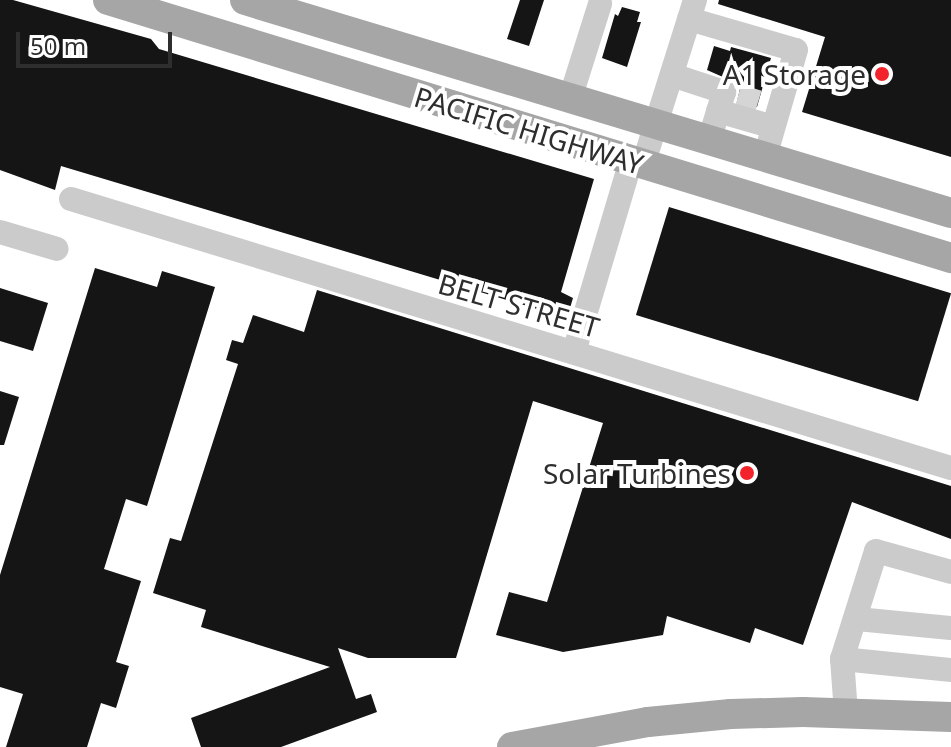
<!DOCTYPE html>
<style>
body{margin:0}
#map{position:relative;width:951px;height:747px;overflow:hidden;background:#fff;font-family:"Noto Sans",sans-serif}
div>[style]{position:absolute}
.building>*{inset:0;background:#151515;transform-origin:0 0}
.minor-tunnel>*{height:24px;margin-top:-12px;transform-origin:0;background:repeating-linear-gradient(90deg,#d5d5d5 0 24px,transparent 0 36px)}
.minor>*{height:24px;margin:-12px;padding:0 12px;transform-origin:12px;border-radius:12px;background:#cbcbcb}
.major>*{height:30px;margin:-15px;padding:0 15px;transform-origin:15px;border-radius:15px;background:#a6a6a6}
.dots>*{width:22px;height:22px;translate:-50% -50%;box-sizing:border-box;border:4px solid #fff;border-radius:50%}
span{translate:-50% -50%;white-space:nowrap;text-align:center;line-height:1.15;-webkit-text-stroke:8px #fff;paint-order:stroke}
.poi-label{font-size:28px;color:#2e2e2e}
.right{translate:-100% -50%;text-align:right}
.street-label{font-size:28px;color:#2e2e2e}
.scale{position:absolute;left:16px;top:32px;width:156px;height:36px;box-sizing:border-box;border:4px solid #2e2e2e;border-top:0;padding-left:10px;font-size:24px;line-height:28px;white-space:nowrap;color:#2e2e2e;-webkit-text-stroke:6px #fff;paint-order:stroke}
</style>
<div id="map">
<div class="building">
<i style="clip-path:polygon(0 0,13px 0,151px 39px,159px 49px,594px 179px,561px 292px,573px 298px,567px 318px,61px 166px,55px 190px,0 170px)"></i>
<i style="clip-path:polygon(520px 0,544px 0,529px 46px,507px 39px)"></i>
<i style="clip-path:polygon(719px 0,951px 0,951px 157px,802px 112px,825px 37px,718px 4px)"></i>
<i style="clip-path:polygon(622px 7px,640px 12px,637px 22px,641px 22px,627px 67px,602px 58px,615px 14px,618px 16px)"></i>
<i style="clip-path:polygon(714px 46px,730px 51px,731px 47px,771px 58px,757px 107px,737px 101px,741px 85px,707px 70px)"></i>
<i style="left:669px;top:207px;width:295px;height:113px;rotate:17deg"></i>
<i style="clip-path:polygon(95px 268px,157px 287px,162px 271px,215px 287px,147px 506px,126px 499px,104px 569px,141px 581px,116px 662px,129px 666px,116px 708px,101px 703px,87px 747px,6px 747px,23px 694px,0 687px,0 575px)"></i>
<i style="clip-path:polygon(0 288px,48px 303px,33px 351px,0 341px)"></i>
<i style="clip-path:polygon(317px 290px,951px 486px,951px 539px,852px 502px,803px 645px,755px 628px,750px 643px,667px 616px,663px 635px,563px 652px,496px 635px,509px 592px,547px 602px,603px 423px,533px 401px,456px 658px,368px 658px,338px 648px,356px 699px,371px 694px,377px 712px,281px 747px,201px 747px,191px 718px,330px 667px,201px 627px,206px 610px,153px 593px,170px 538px,181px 541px,238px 364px,226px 360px,232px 340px,243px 343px,253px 315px,304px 332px)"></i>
<i style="clip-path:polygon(0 391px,19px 397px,4px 445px,0 445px)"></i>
</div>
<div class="minor-tunnel">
<i style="left:738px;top:96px;width:21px;rotate:17deg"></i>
</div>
<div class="minor">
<i style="left:689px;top:19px;width:111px;rotate:16.2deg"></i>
<i style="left:796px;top:50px;width:111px;rotate:106.2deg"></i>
<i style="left:672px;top:75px;width:55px;rotate:18.1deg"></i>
<i style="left:724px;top:92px;width:51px;rotate:107deg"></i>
<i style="left:570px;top:99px;width:100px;rotate:-72.5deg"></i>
<i style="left:718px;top:111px;width:57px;rotate:16.2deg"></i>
<i style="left:643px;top:165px;width:173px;rotate:-72.5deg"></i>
<i style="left:71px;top:199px;width:920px;rotate:17deg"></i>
<i style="left:0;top:232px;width:59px;rotate:16.6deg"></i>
<i style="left:574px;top:352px;width:199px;rotate:-73.4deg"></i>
<i style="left:857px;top:619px;width:94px;rotate:5.5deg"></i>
<i style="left:842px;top:659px;width:110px;rotate:5.8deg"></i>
<i style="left:846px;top:713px;width:54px;rotate:-94.2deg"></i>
<i style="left:842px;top:659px;width:113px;rotate:-72.5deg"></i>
<i style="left:876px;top:551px;width:78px;rotate:15.6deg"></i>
</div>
<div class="major">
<i style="left:108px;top:0;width:882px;rotate:17.02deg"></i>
<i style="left:245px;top:0;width:737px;rotate:16.79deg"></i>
<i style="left:512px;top:747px;width:138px;rotate:-10.4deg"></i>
<i style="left:648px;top:722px;width:83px;rotate:-5.5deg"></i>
<i style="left:731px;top:714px;width:72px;rotate:-1.6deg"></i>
<i style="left:803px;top:712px;width:148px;rotate:1.9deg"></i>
</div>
<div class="dots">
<i style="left:882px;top:74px;background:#f2232b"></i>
<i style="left:747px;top:473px;background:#f2232b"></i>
</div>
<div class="poi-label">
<span class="right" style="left:866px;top:74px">A1 Storage</span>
<span class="right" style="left:731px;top:473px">Solar Turbines</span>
</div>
<div class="street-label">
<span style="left:529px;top:130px;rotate:17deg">PACIFIC HIGHWAY</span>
<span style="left:519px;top:305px;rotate:16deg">BELT STREET</span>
</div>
<div class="scale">50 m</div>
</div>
